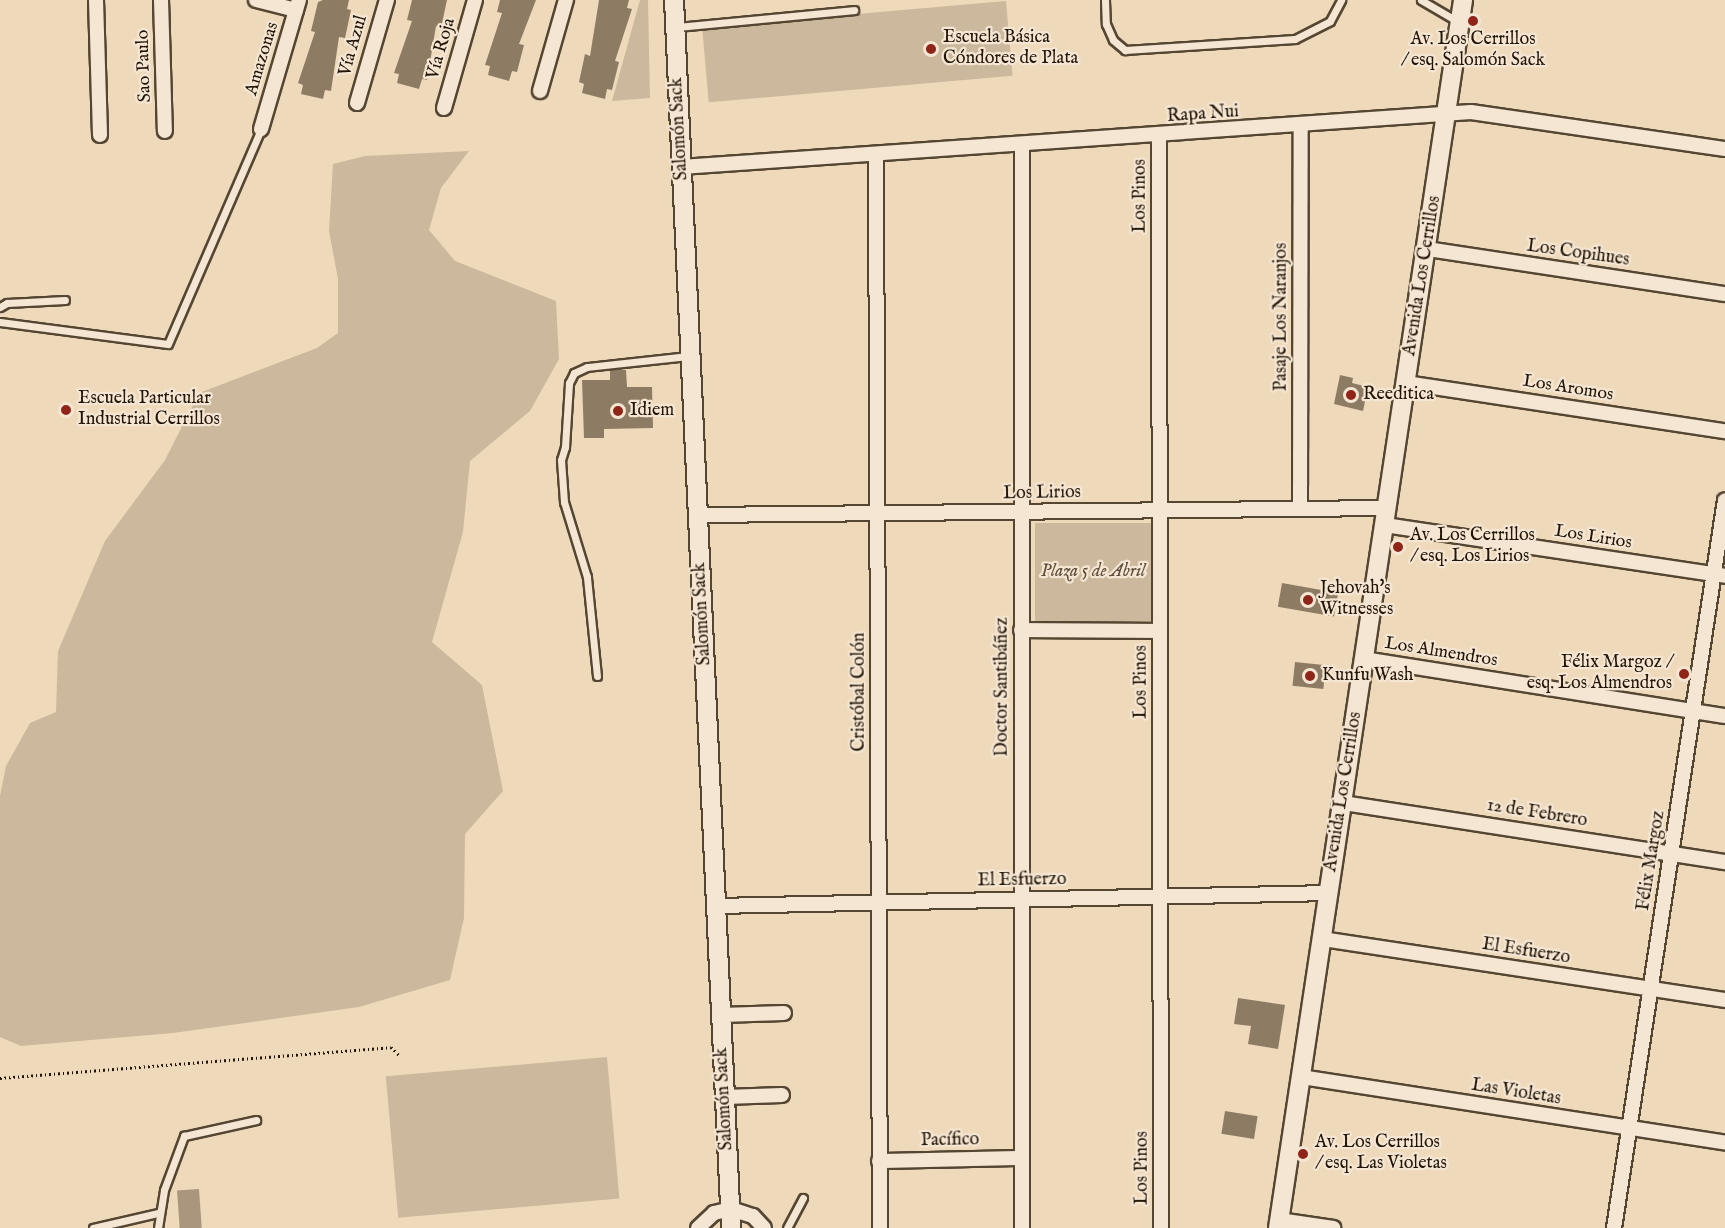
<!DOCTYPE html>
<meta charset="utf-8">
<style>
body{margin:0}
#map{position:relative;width:1725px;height:1228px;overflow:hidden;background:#efd9bb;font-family:"IM FELL English",serif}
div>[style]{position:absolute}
.green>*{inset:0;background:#ccb89c;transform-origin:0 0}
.water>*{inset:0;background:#a9967d;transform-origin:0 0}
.building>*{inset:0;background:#8d7b64;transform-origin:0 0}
.path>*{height:3px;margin-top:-1.5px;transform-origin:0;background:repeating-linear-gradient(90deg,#221505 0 1.5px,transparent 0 4.5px)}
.roads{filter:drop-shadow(2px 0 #554632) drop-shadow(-2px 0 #554632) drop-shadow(0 2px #554632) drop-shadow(0 -2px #554632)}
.lane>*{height:7px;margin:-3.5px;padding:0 3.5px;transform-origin:3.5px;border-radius:3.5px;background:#f5e6d3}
.street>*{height:14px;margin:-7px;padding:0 7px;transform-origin:7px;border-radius:7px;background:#f5e6d3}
.secondary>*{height:18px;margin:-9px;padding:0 9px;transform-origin:9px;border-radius:9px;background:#f5e6d3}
.dots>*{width:16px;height:16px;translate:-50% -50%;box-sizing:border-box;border:3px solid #f5e6d3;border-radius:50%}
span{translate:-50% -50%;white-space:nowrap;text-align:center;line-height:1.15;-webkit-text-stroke:4.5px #f5e6d3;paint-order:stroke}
.poi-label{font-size:18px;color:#221505}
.left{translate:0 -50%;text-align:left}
.right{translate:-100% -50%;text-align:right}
.street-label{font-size:18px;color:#221505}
.park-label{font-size:18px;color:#5e4e3a;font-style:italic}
</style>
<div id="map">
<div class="green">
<i style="clip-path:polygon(640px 0,648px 0,650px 98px,612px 101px)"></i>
<i style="left:1006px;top:1px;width:75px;height:305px;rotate:85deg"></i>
<i style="clip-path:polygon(469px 151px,441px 188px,429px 230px,455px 261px,556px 301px,559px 359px,530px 411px,470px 461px,463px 532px,432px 642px,482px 685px,503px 791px,465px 834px,464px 918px,450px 980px,359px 1007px,173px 1033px,21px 1046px,0 1037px,0 796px,6px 766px,30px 723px,56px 712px,58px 651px,105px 541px,165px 460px,199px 393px,317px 348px,338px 333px,338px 279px,329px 231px,333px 164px,365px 156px)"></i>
<i style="left:1035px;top:523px;width:117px;height:99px"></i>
<i style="left:607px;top:1057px;width:142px;height:222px;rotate:85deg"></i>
</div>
<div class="water">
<i style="left:199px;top:1189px;width:39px;height:22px;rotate:86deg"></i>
</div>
<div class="building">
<i style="clip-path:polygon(323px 0,349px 0,347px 9px,351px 10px,345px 38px,339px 37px,331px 91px,325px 90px,323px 99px,301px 94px,303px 85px,298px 83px,315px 32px,311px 31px,318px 2px)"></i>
<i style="clip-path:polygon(412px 0,447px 0,441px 28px,436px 26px,427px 80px,422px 79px,419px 89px,397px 83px,399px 74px,394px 73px,412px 21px,407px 20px)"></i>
<i style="clip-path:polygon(500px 0,536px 0,519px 44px,524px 45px,517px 72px,512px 71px,509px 81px,488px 75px,490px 66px,485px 65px,502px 13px,497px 12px)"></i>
<i style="clip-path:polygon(599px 0,629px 0,627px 8px,632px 9px,615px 61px,619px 62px,612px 90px,607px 89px,605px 99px,582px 93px,584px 84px,579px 82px,585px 54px,590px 56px)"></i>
<i style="clip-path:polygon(610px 370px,626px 370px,627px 387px,652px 387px,653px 428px,604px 429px,604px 438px,584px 438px,582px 380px,610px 380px)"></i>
<i style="clip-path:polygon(1340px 375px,1353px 378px,1352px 383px,1368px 387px,1363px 411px,1334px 404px)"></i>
<i style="left:1282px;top:583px;width:57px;height:24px;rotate:10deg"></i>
<i style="left:1295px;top:662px;width:31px;height:24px;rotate:6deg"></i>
<i style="clip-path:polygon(1238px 998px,1285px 1005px,1278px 1049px,1248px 1044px,1251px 1026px,1234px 1024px)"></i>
<i style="left:1225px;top:1111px;width:33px;height:23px;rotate:9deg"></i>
</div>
<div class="path">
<i style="left:0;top:1078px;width:392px;rotate:-4.5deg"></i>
<i style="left:391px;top:1047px;width:13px;rotate:45deg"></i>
</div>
<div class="roads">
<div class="lane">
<i style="left:1105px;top:0;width:24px;rotate:88deg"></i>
<i style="left:1106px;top:24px;width:17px;rotate:66deg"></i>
<i style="left:1113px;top:40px;width:16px;rotate:40deg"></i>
<i style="left:1125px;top:50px;width:170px;rotate:-3.7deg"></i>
<i style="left:1295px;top:39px;width:39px;rotate:-27deg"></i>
<i style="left:1330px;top:21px;width:24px;rotate:-62deg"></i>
<i style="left:1421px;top:0;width:42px;rotate:30.3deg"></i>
<i style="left:678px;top:27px;width:177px;rotate:-5.5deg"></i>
<i style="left:0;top:307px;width:8px;rotate:-30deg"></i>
<i style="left:7px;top:303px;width:58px;rotate:-3deg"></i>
<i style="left:0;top:322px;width:169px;rotate:7.5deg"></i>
<i style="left:168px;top:344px;width:234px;rotate:-66.6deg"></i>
<i style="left:597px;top:676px;width:100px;rotate:-95.8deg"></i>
<i style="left:587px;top:577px;width:78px;rotate:-107deg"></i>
<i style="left:564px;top:502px;width:42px;rotate:-94.1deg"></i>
<i style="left:561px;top:460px;width:14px;rotate:-73deg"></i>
<i style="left:565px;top:447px;width:64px;rotate:-86.4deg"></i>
<i style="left:569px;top:383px;width:11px;rotate:-63deg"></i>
<i style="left:574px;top:373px;width:14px;rotate:-25deg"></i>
<i style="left:587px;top:367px;width:103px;rotate:-6.2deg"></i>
<i style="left:93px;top:1228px;width:67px;rotate:-13deg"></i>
<i style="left:158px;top:1228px;width:38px;rotate:-81deg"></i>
<i style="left:164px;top:1190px;width:58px;rotate:-69.7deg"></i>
<i style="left:184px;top:1136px;width:74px;rotate:-12.5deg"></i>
<i style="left:787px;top:1228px;width:34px;rotate:-62deg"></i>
</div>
<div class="street">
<i style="left:96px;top:0;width:135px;rotate:88.3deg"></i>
<i style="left:161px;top:0;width:131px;rotate:88.3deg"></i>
<i style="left:256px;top:0;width:41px;rotate:14deg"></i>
<i style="left:540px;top:91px;width:95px;rotate:-74.1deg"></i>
<i style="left:357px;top:103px;width:107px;rotate:-73.8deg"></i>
<i style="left:444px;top:108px;width:112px;rotate:-74deg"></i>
<i style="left:261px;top:129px;width:134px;rotate:-73.6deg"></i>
<i style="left:1159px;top:136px;width:1092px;rotate:89.9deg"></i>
<i style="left:876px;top:156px;width:1072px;rotate:89.79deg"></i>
<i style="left:681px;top:167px;width:792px;rotate:-3.98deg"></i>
<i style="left:1471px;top:112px;width:257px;rotate:8.3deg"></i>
<i style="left:1427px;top:249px;width:301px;rotate:8.6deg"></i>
<i style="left:1406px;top:383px;width:323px;rotate:8.6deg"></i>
<i style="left:1300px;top:509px;width:383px;rotate:-89.9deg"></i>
<i style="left:698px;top:515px;width:689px;rotate:-0.58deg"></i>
<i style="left:1385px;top:525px;width:344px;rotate:8.5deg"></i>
<i style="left:1021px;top:630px;width:139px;rotate:0.4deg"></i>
<i style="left:1364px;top:659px;width:365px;rotate:9deg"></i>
<i style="left:1343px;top:803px;width:387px;rotate:8.8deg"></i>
<i style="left:716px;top:906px;width:613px;rotate:-1.21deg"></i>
<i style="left:1322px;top:939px;width:408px;rotate:8.6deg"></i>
<i style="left:721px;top:1015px;width:63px;rotate:-1.8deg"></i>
<i style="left:1301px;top:1077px;width:429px;rotate:8.8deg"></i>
<i style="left:725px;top:1097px;width:57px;rotate:-2deg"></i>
<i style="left:879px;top:1161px;width:143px;rotate:-1.2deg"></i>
<i style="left:1279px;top:1220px;width:55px;rotate:8.4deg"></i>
<i style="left:698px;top:1228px;width:22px;rotate:-43deg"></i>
<i style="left:714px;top:1213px;width:17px;rotate:-13deg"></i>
<i style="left:731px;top:1209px;width:23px;rotate:18deg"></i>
<i style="left:753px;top:1216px;width:16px;rotate:47deg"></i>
<i style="left:1022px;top:1228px;width:1082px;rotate:-90deg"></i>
<i style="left:1614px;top:1228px;width:736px;rotate:-81.33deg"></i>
</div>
<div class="secondary">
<i style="left:674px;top:0;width:1229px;rotate:87.34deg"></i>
<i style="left:1278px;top:1228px;width:1242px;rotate:-81.43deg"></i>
</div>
</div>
<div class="dots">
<i style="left:1473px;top:21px;background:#8f2418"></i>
<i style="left:931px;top:49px;background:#8f2418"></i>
<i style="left:1351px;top:395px;background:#8f2418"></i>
<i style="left:66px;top:410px;background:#8f2418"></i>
<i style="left:618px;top:411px;background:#8f2418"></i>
<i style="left:1398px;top:547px;background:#8f2418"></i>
<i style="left:1308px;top:600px;background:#8f2418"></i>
<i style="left:1684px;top:674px;background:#8f2418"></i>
<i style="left:1310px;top:676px;background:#8f2418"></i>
<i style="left:1303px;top:1154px;background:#8f2418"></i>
</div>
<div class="poi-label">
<span class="left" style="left:943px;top:49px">Escuela Básica<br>Cóndores de Plata</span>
<span style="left:1473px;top:51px">Av. Los Cerrillos<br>/ esq. Salomón Sack</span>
<span class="left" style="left:1363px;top:395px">Reeditica</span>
<span class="left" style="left:78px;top:410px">Escuela Particular<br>Industrial Cerrillos</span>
<span class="left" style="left:630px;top:411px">Idiem</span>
<span class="left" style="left:1410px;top:547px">Av. Los Cerrillos<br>/ esq. Los Lirios</span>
<span class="left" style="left:1320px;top:600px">Jehovah's<br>Witnesses</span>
<span class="right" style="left:1672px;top:674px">Félix Margoz /<br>esq. Los Almendros</span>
<span class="left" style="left:1322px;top:676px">Kunfu Wash</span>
<span class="left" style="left:1315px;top:1154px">Av. Los Cerrillos<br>/ esq. Las Violetas</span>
</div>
<div class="street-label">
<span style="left:354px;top:46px;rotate:-74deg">Vía Azul</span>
<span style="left:442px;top:49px;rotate:-74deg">Vía Roja</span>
<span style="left:263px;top:59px;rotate:-73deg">Amazonas</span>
<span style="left:145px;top:66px;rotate:-92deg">Sao Paulo</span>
<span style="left:1203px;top:115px;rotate:-4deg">Rapa Nui</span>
<span style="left:680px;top:129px;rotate:-93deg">Salomón Sack</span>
<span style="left:1141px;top:196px;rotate:-90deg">Los Pinos</span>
<span style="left:1578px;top:254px;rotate:8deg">Los Copihues</span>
<span style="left:1423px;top:276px;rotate:-81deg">Avenida Los Cerrillos</span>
<span style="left:1282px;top:317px;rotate:-90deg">Pasaje Los Naranjos</span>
<span style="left:1568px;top:389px;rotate:9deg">Los Aromos</span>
<span style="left:1042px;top:494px;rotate:-1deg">Los Lirios</span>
<span style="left:1593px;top:538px;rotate:9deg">Los Lirios</span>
<span style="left:703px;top:614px;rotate:-93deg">Salomón Sack</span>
<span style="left:1441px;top:653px;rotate:9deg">Los Almendros</span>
<span style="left:1142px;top:682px;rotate:-90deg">Los Pinos</span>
<span style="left:1003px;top:687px;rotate:-90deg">Doctor Santibáñez</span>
<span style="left:860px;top:692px;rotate:-90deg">Cristóbal Colón</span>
<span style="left:1344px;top:792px;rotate:-81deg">Avenida Los Cerrillos</span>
<span style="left:1537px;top:814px;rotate:9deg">12 de Febrero</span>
<span style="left:1652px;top:861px;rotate:-81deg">Félix Margoz</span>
<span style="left:1022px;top:881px;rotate:-1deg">El Esfuerzo</span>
<span style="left:1526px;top:952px;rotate:9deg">El Esfuerzo</span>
<span style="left:1516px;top:1093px;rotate:9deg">Las Violetas</span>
<span style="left:725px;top:1099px;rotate:-93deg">Salomón Sack</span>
<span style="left:950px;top:1141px;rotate:-1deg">Pacífico</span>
<span style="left:1143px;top:1168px;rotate:-90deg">Los Pinos</span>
</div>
<div class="park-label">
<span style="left:1093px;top:572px">Plaza 5 de Abril</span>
</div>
</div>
